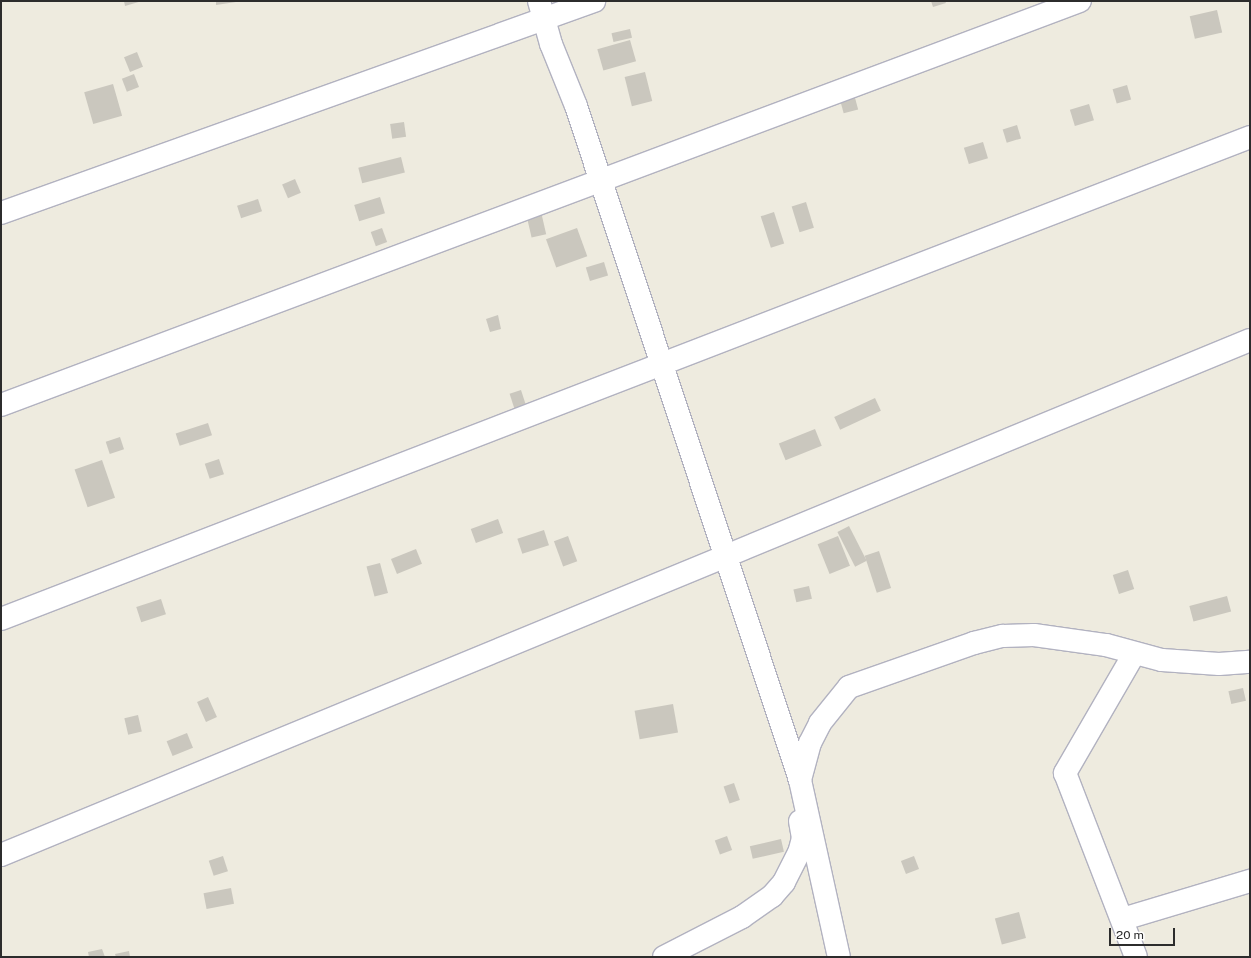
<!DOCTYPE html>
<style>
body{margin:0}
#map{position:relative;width:1251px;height:958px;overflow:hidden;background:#eeebdf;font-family:"Public Sans",sans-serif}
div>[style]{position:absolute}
.building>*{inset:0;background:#cac7be;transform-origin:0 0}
.roads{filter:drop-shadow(1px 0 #b2b2c0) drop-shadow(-1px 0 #b2b2c0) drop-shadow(0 1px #b2b2c0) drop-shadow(0 -1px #b2b2c0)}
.minor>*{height:22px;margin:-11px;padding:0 11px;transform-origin:11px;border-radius:11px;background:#fff}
span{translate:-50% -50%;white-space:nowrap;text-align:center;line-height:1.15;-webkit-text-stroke:3px #fff;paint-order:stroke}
.frame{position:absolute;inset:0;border:2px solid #2c2c2c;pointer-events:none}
.scale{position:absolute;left:1109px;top:928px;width:66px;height:18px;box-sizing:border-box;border:2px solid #2c2c2c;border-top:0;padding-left:5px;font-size:12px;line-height:14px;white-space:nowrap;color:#2c2c2c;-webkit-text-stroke:3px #fff;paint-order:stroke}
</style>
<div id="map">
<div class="building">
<i style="clip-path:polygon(124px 1px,142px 1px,125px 6px)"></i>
<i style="clip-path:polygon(216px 1px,236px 1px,236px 2px,216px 5px)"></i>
<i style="clip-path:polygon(931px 1px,945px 1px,946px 3px,933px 7px)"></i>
<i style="left:1217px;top:10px;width:23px;height:28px;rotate:77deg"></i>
<i style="left:630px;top:29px;width:9px;height:19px;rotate:77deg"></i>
<i style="left:630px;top:40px;width:22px;height:34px;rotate:74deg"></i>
<i style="left:137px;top:52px;width:16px;height:14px;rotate:68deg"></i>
<i style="left:645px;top:72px;width:30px;height:21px;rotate:76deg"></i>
<i style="left:134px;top:74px;width:14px;height:13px;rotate:69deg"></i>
<i style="left:113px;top:84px;width:33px;height:30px;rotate:74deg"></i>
<i style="left:1127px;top:85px;width:15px;height:15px;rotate:74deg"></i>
<i style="left:854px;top:94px;width:16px;height:15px;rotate:75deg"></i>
<i style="left:1089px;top:104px;width:17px;height:20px;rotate:73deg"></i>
<i style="left:404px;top:122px;width:15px;height:14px;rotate:82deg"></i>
<i style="left:1017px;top:125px;width:14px;height:15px;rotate:73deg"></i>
<i style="left:983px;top:142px;width:17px;height:20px;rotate:73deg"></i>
<i style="left:401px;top:157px;width:16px;height:44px;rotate:76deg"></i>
<i style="left:295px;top:179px;width:15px;height:14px;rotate:67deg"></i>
<i style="left:380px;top:197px;width:17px;height:27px;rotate:73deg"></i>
<i style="left:258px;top:199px;width:13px;height:22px;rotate:72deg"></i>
<i style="left:806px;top:202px;width:27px;height:15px;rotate:73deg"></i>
<i style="left:539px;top:203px;width:32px;height:15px;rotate:77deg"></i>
<i style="left:774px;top:212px;width:33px;height:14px;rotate:72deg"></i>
<i style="left:382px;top:228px;width:15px;height:12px;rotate:70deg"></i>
<i style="left:577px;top:228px;width:30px;height:33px;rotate:70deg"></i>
<i style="left:604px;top:262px;width:14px;height:19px;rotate:73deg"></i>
<i style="clip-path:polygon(498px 315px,501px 329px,490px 332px,486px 319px)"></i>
<i style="left:521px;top:390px;width:16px;height:12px;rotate:72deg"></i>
<i style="left:875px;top:398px;width:14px;height:45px;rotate:65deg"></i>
<i style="left:208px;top:423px;width:13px;height:34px;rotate:72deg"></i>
<i style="left:815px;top:429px;width:18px;height:39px;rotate:68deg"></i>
<i style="left:120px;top:437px;width:13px;height:15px;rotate:72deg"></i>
<i style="left:219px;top:459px;width:16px;height:15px;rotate:72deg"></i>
<i style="left:102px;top:460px;width:40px;height:29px;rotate:71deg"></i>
<i style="left:498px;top:519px;width:15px;height:29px;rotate:70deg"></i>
<i style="left:849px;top:526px;width:39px;height:13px;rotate:63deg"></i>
<i style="left:544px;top:530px;width:16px;height:28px;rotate:72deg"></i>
<i style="left:568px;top:536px;width:27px;height:15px;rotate:70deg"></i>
<i style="left:838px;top:536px;width:32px;height:22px;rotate:68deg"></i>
<i style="left:416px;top:549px;width:16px;height:27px;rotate:68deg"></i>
<i style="left:879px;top:551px;width:39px;height:15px;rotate:72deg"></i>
<i style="left:380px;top:563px;width:31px;height:14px;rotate:75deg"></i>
<i style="left:1128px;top:570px;width:20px;height:16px;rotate:72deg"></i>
<i style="left:809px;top:586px;width:13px;height:16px;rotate:77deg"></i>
<i style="left:1227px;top:596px;width:16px;height:39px;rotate:75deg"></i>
<i style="left:161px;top:599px;width:16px;height:26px;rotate:72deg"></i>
<i style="left:1243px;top:688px;width:13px;height:15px;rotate:77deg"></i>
<i style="left:208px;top:697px;width:22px;height:12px;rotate:66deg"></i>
<i style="left:673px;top:704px;width:29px;height:39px;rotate:80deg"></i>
<i style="left:138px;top:715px;width:17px;height:14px;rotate:77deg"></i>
<i style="left:187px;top:733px;width:16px;height:22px;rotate:68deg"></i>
<i style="left:734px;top:783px;width:18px;height:11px;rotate:71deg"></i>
<i style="left:727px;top:836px;width:15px;height:13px;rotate:70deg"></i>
<i style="left:781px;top:839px;width:13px;height:32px;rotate:77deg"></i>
<i style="left:223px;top:856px;width:16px;height:15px;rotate:72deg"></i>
<i style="left:914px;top:856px;width:14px;height:14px;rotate:69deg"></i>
<i style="left:231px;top:888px;width:16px;height:28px;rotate:79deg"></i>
<i style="left:1019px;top:912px;width:27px;height:25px;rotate:75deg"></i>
<i style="clip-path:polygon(102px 949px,105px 957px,89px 957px,88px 952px)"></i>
<i style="clip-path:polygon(129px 951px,130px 957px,116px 957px,115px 954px)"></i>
</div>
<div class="roads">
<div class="minor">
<i style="left:539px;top:1px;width:45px;rotate:74.4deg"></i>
<i style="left:551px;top:44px;width:67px;rotate:68deg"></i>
<i style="left:576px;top:106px;width:710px;rotate:71.62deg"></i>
<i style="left:800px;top:780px;width:181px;rotate:77.6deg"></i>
<i style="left:1px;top:213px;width:630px;rotate:-19.67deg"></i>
<i style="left:1px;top:405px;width:1152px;rotate:-20.53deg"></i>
<i style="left:1px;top:619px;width:1339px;rotate:-21.1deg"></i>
<i style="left:1134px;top:654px;width:138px;rotate:120.1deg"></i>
<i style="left:1065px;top:773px;width:197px;rotate:68.9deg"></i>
<i style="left:800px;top:780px;width:38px;rotate:-75deg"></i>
<i style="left:810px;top:743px;width:22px;rotate:-63deg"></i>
<i style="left:820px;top:723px;width:46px;rotate:-51.1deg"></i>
<i style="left:849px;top:687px;width:133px;rotate:-19.4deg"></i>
<i style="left:974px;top:643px;width:30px;rotate:-14deg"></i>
<i style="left:1003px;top:636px;width:31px;rotate:-2deg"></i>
<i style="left:1034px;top:635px;width:73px;rotate:7.9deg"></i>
<i style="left:1106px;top:645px;width:58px;rotate:15deg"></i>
<i style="left:1162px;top:660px;width:57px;rotate:4deg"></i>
<i style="left:1219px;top:664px;width:31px;rotate:-4deg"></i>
<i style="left:1px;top:855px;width:1351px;rotate:-22.41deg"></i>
<i style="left:1123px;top:919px;width:133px;rotate:-16.7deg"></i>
<i style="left:664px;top:957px;width:88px;rotate:-27.1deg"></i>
<i style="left:742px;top:917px;width:37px;rotate:-35deg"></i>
<i style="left:772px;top:896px;width:18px;rotate:-49deg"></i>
<i style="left:784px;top:882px;width:33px;rotate:-63deg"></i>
<i style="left:799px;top:853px;width:16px;rotate:-75deg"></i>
<i style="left:803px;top:838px;width:17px;rotate:-100deg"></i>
</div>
</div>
<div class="frame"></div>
<div class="scale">20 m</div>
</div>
